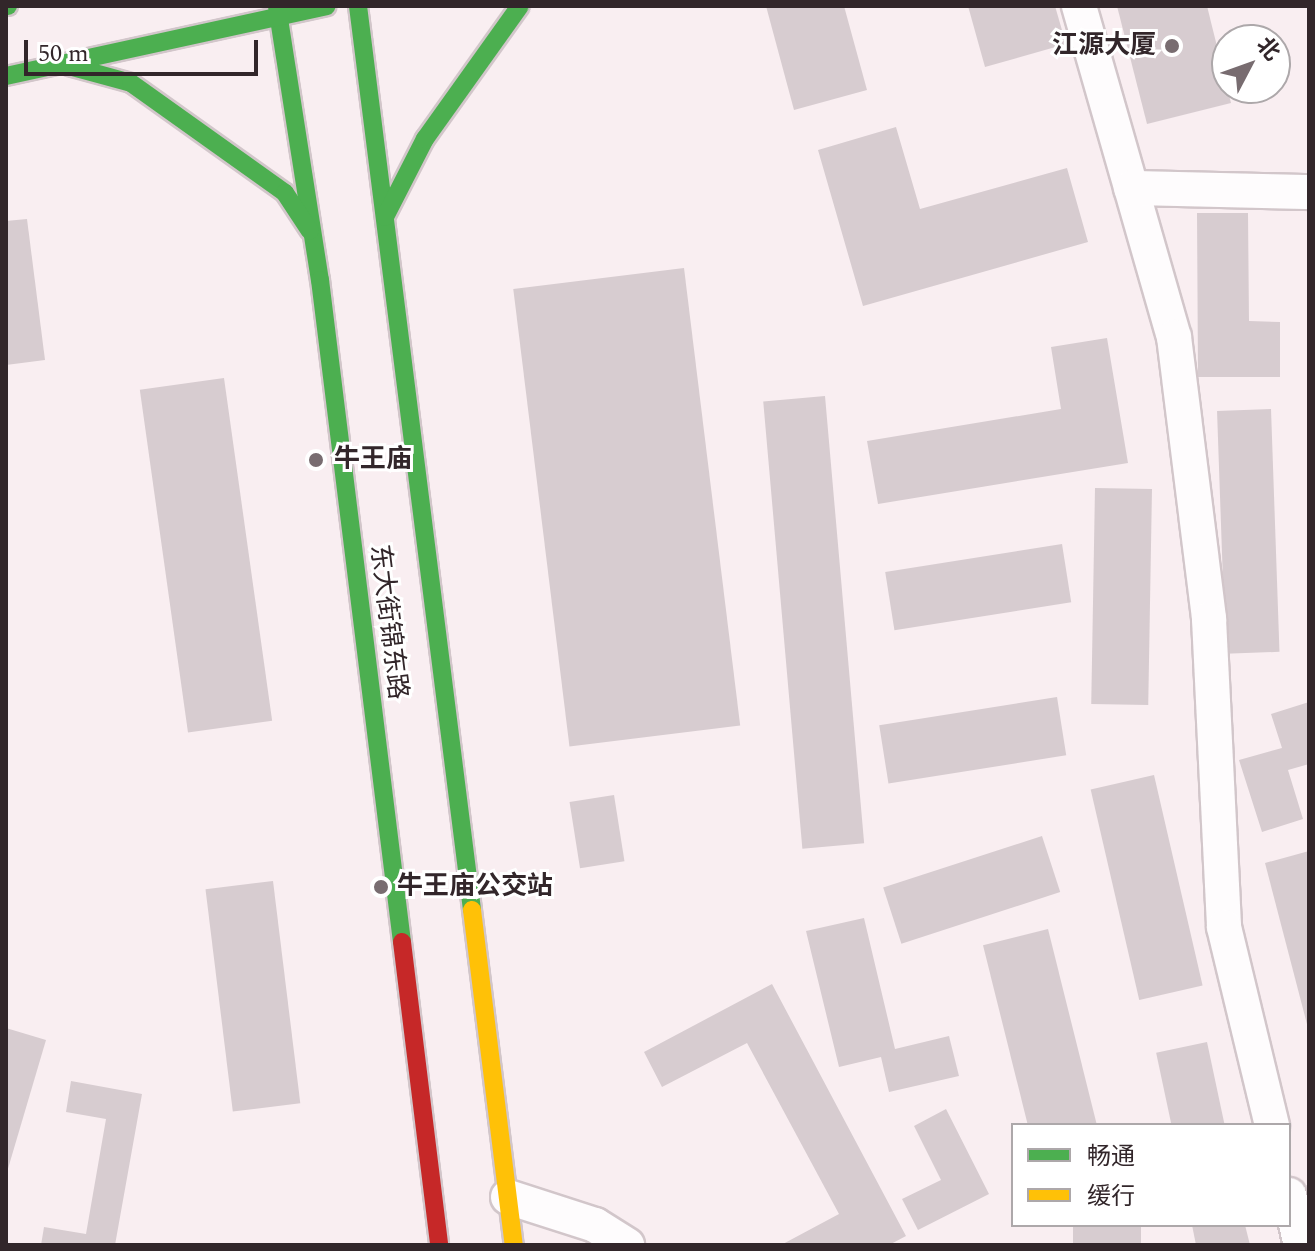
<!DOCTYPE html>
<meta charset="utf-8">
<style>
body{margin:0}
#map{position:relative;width:1315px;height:1251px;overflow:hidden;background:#f9eef1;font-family:Spectral,"Noto Sans SC",serif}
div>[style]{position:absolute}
.building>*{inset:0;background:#d7ccd0;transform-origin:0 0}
.roads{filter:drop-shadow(2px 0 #d2c6ca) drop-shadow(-2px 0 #d2c6ca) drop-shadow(0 2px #d2c6ca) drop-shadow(0 -2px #d2c6ca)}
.street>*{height:34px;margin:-17px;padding:0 17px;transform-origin:17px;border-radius:17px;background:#fefcfd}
.fast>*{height:18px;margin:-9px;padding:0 9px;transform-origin:9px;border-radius:9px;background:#4caf50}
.slow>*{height:18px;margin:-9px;padding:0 9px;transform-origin:9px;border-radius:9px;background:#ffc107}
.jam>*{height:18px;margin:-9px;padding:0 9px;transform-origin:9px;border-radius:9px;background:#c62828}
.dots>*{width:22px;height:22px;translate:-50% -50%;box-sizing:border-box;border:4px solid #fff;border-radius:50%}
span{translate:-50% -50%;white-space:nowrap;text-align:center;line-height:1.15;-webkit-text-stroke:6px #fff;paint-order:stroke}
.poi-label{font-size:26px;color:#32262a;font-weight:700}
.right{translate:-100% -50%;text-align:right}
.left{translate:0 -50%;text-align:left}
.street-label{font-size:26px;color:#32262a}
.frame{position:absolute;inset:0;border:8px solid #32262a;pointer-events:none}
.legend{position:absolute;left:1011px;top:1123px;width:280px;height:104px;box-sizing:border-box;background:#fff;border:2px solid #ada8aa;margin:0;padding:10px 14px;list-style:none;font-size:24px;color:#32262a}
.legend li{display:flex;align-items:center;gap:16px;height:40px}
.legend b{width:40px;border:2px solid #ada8aa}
.north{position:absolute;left:1211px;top:24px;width:80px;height:80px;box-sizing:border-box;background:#fff;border:2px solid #ada8aa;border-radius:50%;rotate:49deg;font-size:22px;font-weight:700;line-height:32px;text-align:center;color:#32262a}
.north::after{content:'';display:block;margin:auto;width:28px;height:36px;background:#786c70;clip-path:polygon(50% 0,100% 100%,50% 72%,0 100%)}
.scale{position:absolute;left:24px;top:40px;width:234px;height:36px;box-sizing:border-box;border:4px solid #32262a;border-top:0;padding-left:10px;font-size:24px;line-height:28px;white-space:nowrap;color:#32262a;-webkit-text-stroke:6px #fff;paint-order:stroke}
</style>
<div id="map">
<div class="building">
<i style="clip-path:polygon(766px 6px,844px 6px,867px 90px,794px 110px)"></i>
<i style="clip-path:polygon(968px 6px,1055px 6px,1066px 44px,985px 67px)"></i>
<i style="clip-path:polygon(1117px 6px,1207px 6px,1231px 103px,1147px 124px)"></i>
<i style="clip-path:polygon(896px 127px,920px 209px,1067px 168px,1088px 242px,863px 306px,818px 150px)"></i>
<i style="clip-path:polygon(1197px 213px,1248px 213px,1249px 321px,1280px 322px,1280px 377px,1198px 377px)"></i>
<i style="clip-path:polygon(27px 219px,45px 360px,6px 365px,6px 221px)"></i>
<i style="left:684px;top:268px;width:461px;height:172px;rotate:83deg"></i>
<i style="clip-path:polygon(1107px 338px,1128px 463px,878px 504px,867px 441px,1061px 409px,1051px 347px)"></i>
<i style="left:224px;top:378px;width:346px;height:85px;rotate:82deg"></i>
<i style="left:825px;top:396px;width:449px;height:62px;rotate:85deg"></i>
<i style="left:1271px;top:409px;width:243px;height:54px;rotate:88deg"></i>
<i style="left:1095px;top:488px;width:57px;height:216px;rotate:1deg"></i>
<i style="left:1062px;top:544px;width:59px;height:179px;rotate:81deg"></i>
<i style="left:1057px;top:697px;width:59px;height:180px;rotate:81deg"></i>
<i style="clip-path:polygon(1309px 702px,1309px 764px,1288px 770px,1303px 819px,1262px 832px,1239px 760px,1282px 748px,1271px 714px)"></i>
<i style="left:1154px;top:775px;width:216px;height:65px;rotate:77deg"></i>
<i style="left:614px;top:795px;width:67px;height:45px;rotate:81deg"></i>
<i style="left:1042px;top:836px;width:59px;height:167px;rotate:72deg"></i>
<i style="clip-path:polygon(1309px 851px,1309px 1028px,1308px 1028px,1265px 863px)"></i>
<i style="left:273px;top:881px;width:224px;height:68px;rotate:83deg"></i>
<i style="clip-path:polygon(864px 918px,895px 1049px,949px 1036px,959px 1076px,889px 1092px,881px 1057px,839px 1067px,806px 931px)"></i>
<i style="left:1048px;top:929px;width:202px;height:67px;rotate:76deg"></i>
<i style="clip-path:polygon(772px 984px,906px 1236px,889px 1245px,781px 1245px,839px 1214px,747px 1043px,662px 1087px,644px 1052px)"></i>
<i style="clip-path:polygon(6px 1028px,46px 1040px,7px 1172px,6px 1172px)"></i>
<i style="left:1207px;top:1042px;width:85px;height:52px;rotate:78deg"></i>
<i style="clip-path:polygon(71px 1081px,142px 1094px,115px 1245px,41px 1245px,44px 1227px,86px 1234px,106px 1119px,66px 1112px)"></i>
<i style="clip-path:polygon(946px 1109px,989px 1194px,918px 1230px,902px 1199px,941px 1180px,914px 1126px)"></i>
<i style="left:1073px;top:1225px;width:68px;height:21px"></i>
<i style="clip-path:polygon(1192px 1225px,1245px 1225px,1250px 1245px,1196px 1245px)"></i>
</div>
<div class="roads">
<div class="street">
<i style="left:1079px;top:6px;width:344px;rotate:74deg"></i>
<i style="left:1174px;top:337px;width:284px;rotate:82.9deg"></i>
<i style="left:1209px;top:619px;width:308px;rotate:87.2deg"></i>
<i style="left:1224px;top:927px;width:204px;rotate:76.4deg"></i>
<i style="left:1131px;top:188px;width:178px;rotate:1.3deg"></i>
<i style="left:1289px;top:1195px;width:51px;rotate:76.5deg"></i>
<i style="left:508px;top:1197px;width:91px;rotate:17.8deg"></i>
<i style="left:595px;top:1225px;width:38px;rotate:32deg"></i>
</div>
<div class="fast">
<i style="left:6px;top:6px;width:2px"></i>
<i style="left:277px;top:6px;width:277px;rotate:81.1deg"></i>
<i style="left:320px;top:280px;width:667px;rotate:82.94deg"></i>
<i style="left:358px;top:6px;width:911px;rotate:82.81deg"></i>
<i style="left:69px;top:66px;width:64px;rotate:15.3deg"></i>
<i style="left:131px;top:83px;width:189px;rotate:35.5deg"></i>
<i style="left:285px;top:193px;width:45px;rotate:56.7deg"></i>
<i style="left:6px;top:76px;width:328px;rotate:-12.3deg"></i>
<i style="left:385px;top:217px;width:88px;rotate:-62.9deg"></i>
<i style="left:425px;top:139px;width:163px;rotate:-54.5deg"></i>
</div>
<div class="slow">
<i style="left:472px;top:910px;width:338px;rotate:82.9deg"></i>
</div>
<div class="jam">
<i style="left:402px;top:942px;width:305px;rotate:83deg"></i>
</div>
</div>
<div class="dots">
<i style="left:1172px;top:46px;background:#786c70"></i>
<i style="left:316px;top:460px;background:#786c70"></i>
<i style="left:381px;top:887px;background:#786c70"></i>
</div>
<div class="poi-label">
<span class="right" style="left:1156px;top:46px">江源大厦</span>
<span class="left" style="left:334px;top:460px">牛王庙</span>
<span class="left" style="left:397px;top:887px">牛王庙公交站</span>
</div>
<div class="street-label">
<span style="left:388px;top:622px;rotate:83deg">东大街锦东路</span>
</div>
<div class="frame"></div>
<ul class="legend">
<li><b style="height:10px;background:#4caf50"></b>畅通</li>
<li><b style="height:10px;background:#ffc107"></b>缓行</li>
</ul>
<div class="north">北</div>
<div class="scale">50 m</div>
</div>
